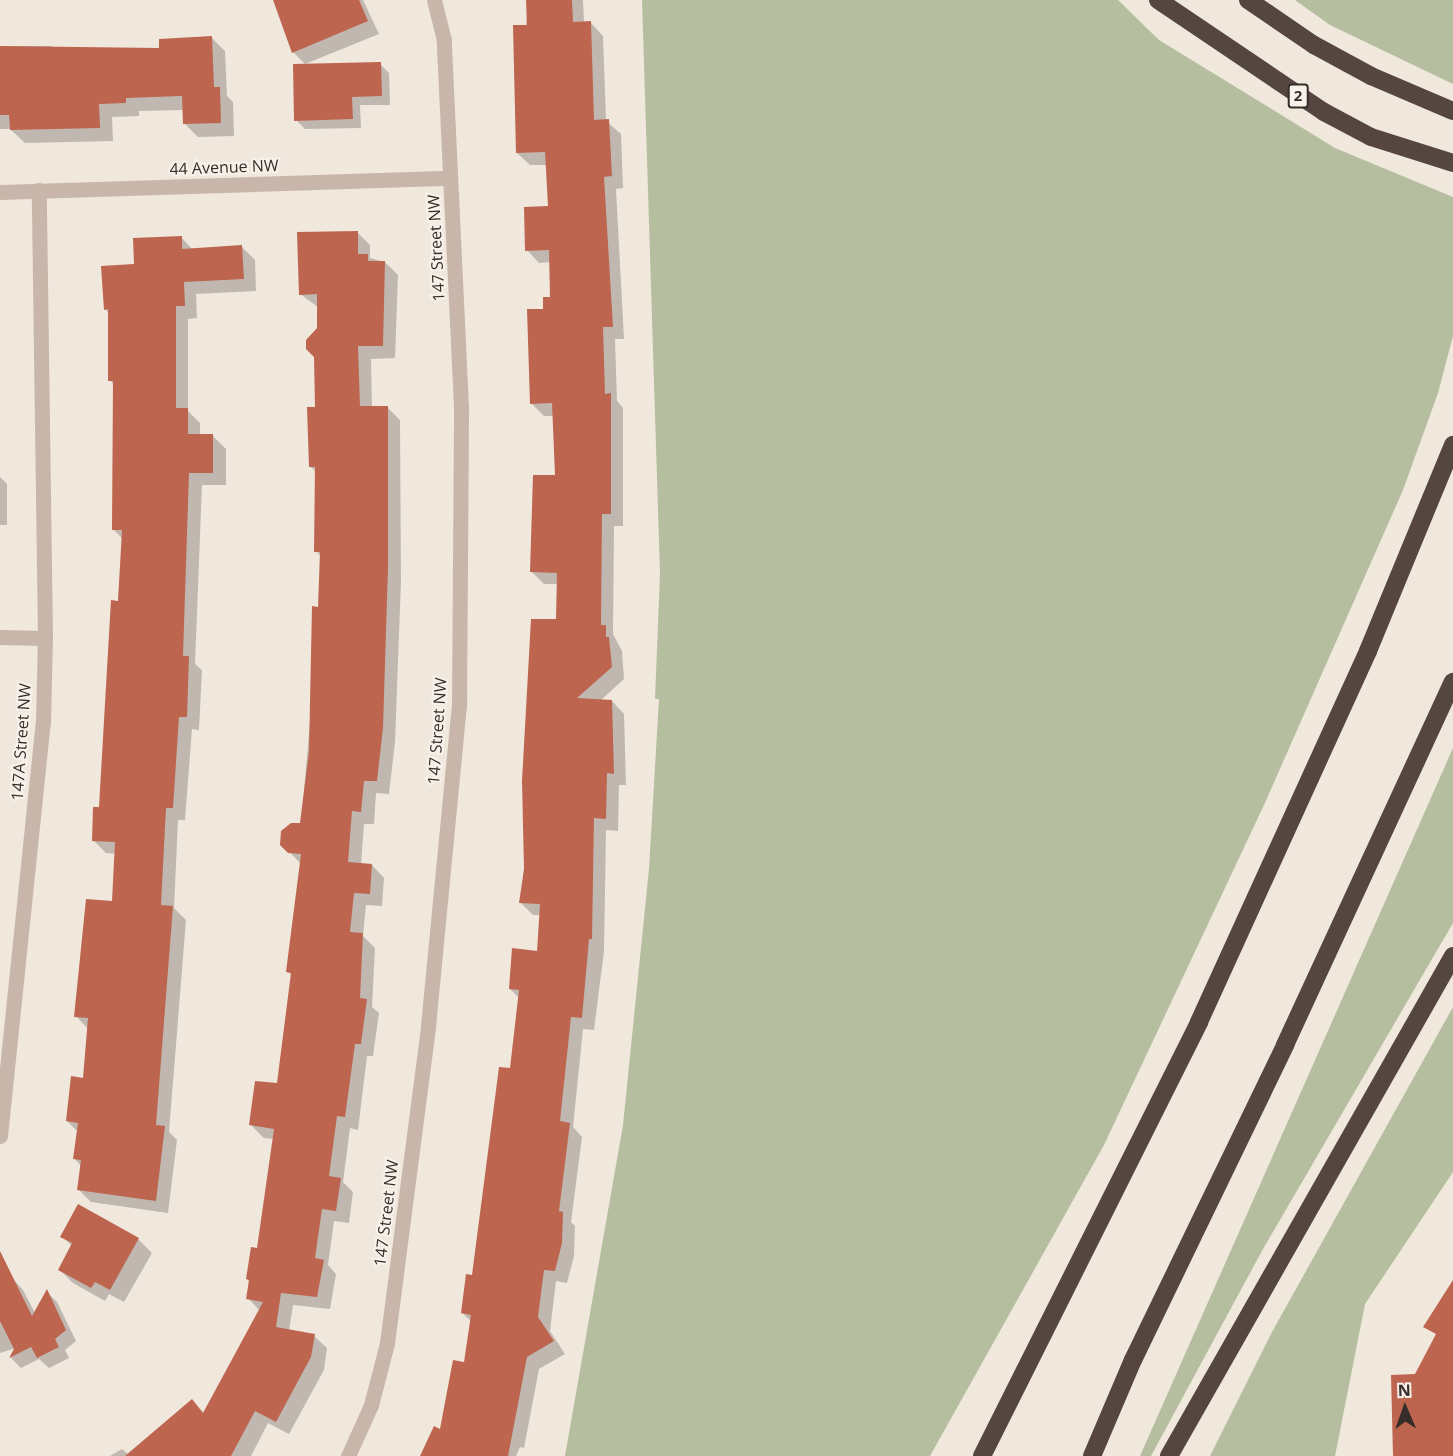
<!DOCTYPE html>
<style>
body{margin:0}
#map{position:relative;width:1453px;height:1456px;overflow:hidden;background:#f0e7dd;font-family:"Open Sans",sans-serif}
div>[style]{position:absolute}
.green>*{inset:0;background:#b5be9e}
.shadow>*{inset:0;background:#0003}
.building>*{inset:0;background:#bd654e}
.minor>*{height:15px;margin:-7.5px;padding:0 7.5px;transform-origin:7.5px;border-radius:7.5px;background:#c8b6aa}
.motorway>*{height:18px;margin:-9px;padding:0 9px;transform-origin:9px;border-radius:9px;background:#564641}
span{translate:-50% -50%;white-space:nowrap;text-align:center;line-height:1.15;-webkit-text-stroke:4.5px #f8f1e9;paint-order:stroke}
.shield-label span{padding:2px 4px;background:#f8f1e9;border:2px solid;border-radius:4px;-webkit-text-stroke-width:0}
.shield-label{font-size:15px;color:#362c29;font-weight:700}
.street-label{font-size:16px;color:#362c29}
.north{position:absolute;left:1375px;top:1378px;width:60px;height:60px;-webkit-text-stroke:4px #f8f1e9;paint-order:stroke;rotate:358deg;font-size:16px;font-weight:700;line-height:24px;text-align:center;color:#362c29}
.north::after{content:'';display:block;margin:auto;width:21px;height:27px;background:#362c29;clip-path:polygon(50% 0,100% 100%,50% 72%,0 100%)}
</style>
<div id="map">
<div class="green">
<i style="clip-path:polygon(642px 0,1118px 0,1159px 40px,1335px 148px,1453px 197px,1453px 336px,1438px 393px,1403px 490px,1264px 805px,1104px 1145px,930px 1456px,565px 1456px,623px 1125px,649px 869px,659px 699px,655px 699px,660px 573px)"></i>
<i style="clip-path:polygon(1295px 0,1453px 0,1453px 84px,1330px 25px)"></i>
<i style="clip-path:polygon(1453px 748px,1453px 923px,1263px 1249px,1151px 1456px,1140px 1456px)"></i>
<i style="clip-path:polygon(1453px 1007px,1453px 1172px,1365px 1304px,1335px 1456px,1210px 1456px,1272px 1332px)"></i>
</div>
<div class="shadow">
<i style="clip-path:polygon(274px 0,363px 0,379px 34px,305px 64px,293px 52px)"></i>
<i style="clip-path:polygon(528px 0,583px 0,584px 23px,591px 23px,603px 36px,606px 121px,621px 134px,623px 188px,616px 189px,624px 339px,615px 339px,617px 401px,623px 408px,623px 526px,614px 526px,613px 634px,622px 651px,624px 679px,600px 701px,612px 701px,624px 714px,626px 785px,619px 785px,618px 831px,606px 830px,604px 951px,594px 1030px,583px 1029px,573px 1127px,582px 1137px,571px 1222px,575px 1226px,574px 1256px,567px 1283px,556px 1281px,550px 1331px,565px 1354px,539px 1369px,524px 1448px,520px 1447px,516px 1456px,422px 1456px,441px 1431px,465px 1364px,472px 1322px,462px 1313px,473px 1277px,511px 1070px,519px 998px,510px 989px,538px 952px,540px 915px,533px 915px,520px 902px,558px 620px,558px 584px,544px 584px,532px 572px,556px 476px,554px 416px,544px 416px,531px 403px,545px 310px,552px 298px,551px 262px,539px 263px,527px 250px,549px 208px,547px 165px,530px 165px,517px 153px)"></i>
<i style="clip-path:polygon(211px 37px,225px 51px,227px 96px,233px 102px,234px 136px,198px 137px,185px 124px,184px 110px,139px 111px,139px 116px,112px 117px,113px 141px,25px 143px,10px 129px,0 129px,0 46px,51px 46px,56px 50px,161px 49px)"></i>
<i style="clip-path:polygon(380px 64px,389px 73px,390px 105px,360px 105px,361px 128px,305px 129px,296px 120px)"></i>
<i style="clip-path:polygon(357px 232px,370px 245px,370px 258px,385px 262px,398px 275px,395px 358px,371px 359px,372px 408px,387px 407px,400px 420px,401px 581px,395px 742px,389px 794px,376px 793px,374px 824px,364px 824px,361px 864px,372px 865px,384px 878px,382px 906px,366px 905px,363px 936px,375px 948px,372px 1007px,379px 1013px,373px 1056px,367px 1056px,358px 1130px,350px 1128px,343px 1182px,353px 1192px,349px 1223px,334px 1221px,328px 1265px,336px 1274px,330px 1309px,293px 1305px,289px 1331px,314px 1336px,327px 1348px,324px 1370px,289px 1434px,268px 1423px,251px 1456px,110px 1456px,122px 1449px,129px 1455px,192px 1401px,205px 1414px,260px 1311px,248px 1298px,250px 1282px,247px 1279px,258px 1250px,274px 1139px,264px 1138px,251px 1125px,278px 1085px,293px 976px,288px 972px,301px 864px,282px 844px,301px 825px,320px 608px,321px 557px,316px 551px,316px 472px,310px 466px,316px 408px,318px 307px,300px 294px)"></i>
<i style="clip-path:polygon(181px 237px,193px 250px,242px 247px,255px 260px,256px 291px,196px 294px,197px 318px,188px 319px,188px 411px,200px 423px,200px 436px,213px 436px,226px 449px,226px 485px,202px 485px,195px 664px,202px 670px,199px 730px,192px 729px,185px 820px,178px 820px,174px 908px,186px 920px,169px 1132px,177px 1140px,168px 1213px,91px 1202px,78px 1189px,81px 1166px,75px 1159px,78px 1132px,67px 1121px,85px 1079px,89px 1030px,76px 1016px,114px 902px,116px 854px,106px 853px,93px 840px,101px 809px,123px 539px,114px 530px,115px 386px,110px 380px,110px 314px,105px 309px,136px 265px)"></i>
<i style="clip-path:polygon(0 477px,7px 484px,7px 525px,0 525px)"></i>
<i style="clip-path:polygon(79px 1206px,138px 1239px,152px 1253px,124px 1302px,109px 1294px,105px 1301px,73px 1283px,59px 1269px,72px 1246px,62px 1236px)"></i>
<i style="clip-path:polygon(13px 1279px,23px 1290px,35px 1313px,47px 1292px,57px 1302px,76px 1341px,65px 1350px,69px 1358px,49px 1368px,39px 1359px,21px 1368px,11px 1358px,16px 1348px,0 1353px,0 1285px)"></i>
</div>
<div class="building">
<i style="clip-path:polygon(273px 0,359px 0,368px 21px,292px 53px)"></i>
<i style="clip-path:polygon(526px 0,572px 0,573px 22px,591px 21px,594px 120px,609px 119px,612px 176px,604px 177px,613px 327px,603px 327px,605px 394px,611px 393px,611px 514px,602px 514px,601px 625px,606px 625px,606px 637px,609px 637px,612px 667px,577px 698px,612px 700px,614px 774px,607px 773px,606px 819px,594px 818px,592px 939px,589px 939px,582px 1018px,571px 1017px,560px 1121px,570px 1123px,559px 1211px,563px 1212px,562px 1243px,555px 1271px,544px 1270px,538px 1317px,554px 1341px,527px 1357px,508px 1456px,420px 1456px,434px 1426px,440px 1429px,453px 1360px,464px 1362px,471px 1315px,461px 1313px,466px 1274px,472px 1275px,499px 1067px,510px 1068px,519px 990px,509px 989px,512px 948px,537px 951px,540px 904px,519px 903px,524px 869px,522px 781px,531px 619px,556px 619px,557px 573px,530px 572px,533px 475px,555px 475px,552px 403px,530px 404px,527px 309px,543px 309px,543px 297px,550px 297px,549px 250px,525px 251px,524px 207px,548px 206px,545px 152px,516px 153px,513px 25px,527px 25px)"></i>
<i style="clip-path:polygon(212px 36px,214px 87px,220px 87px,221px 123px,183px 124px,182px 96px,126px 98px,126px 103px,99px 104px,100px 128px,10px 130px,9px 115px,0 115px,0 46px,159px 48px,159px 39px)"></i>
<i style="clip-path:polygon(381px 62px,382px 96px,352px 97px,353px 119px,294px 121px,293px 64px)"></i>
<i style="clip-path:polygon(358px 231px,358px 254px,368px 254px,368px 261px,385px 261px,383px 346px,358px 346px,360px 406px,388px 406px,388px 567px,383px 728px,377px 781px,364px 781px,361px 812px,352px 811px,348px 862px,372px 864px,370px 894px,354px 893px,350px 932px,363px 933px,360px 998px,367px 999px,361px 1044px,355px 1044px,345px 1117px,337px 1116px,329px 1176px,341px 1178px,336px 1211px,322px 1209px,315px 1258px,324px 1260px,317px 1297px,281px 1293px,276px 1327px,315px 1334px,311px 1357px,276px 1422px,255px 1411px,231px 1456px,125px 1456px,192px 1399px,203px 1413px,263px 1302px,246px 1299px,249px 1280px,246px 1279px,251px 1247px,257px 1248px,274px 1129px,249px 1125px,255px 1081px,277px 1083px,291px 973px,286px 972px,301px 854px,288px 853px,280px 845px,281px 831px,291px 823px,300px 823px,309px 751px,312px 606px,318px 607px,320px 552px,314px 552px,315px 467px,309px 467px,307px 407px,315px 407px,314px 357px,306px 349px,306px 340px,317px 328px,317px 294px,299px 295px,297px 232px)"></i>
<i style="clip-path:polygon(182px 236px,182px 249px,242px 245px,244px 279px,184px 282px,185px 306px,176px 306px,176px 408px,188px 408px,188px 434px,213px 434px,213px 473px,189px 473px,183px 656px,189px 656px,187px 717px,179px 717px,173px 808px,166px 808px,161px 905px,173px 906px,156px 1125px,165px 1126px,156px 1201px,77px 1190px,81px 1160px,73px 1159px,78px 1123px,66px 1121px,71px 1076px,83px 1078px,88px 1018px,74px 1017px,86px 899px,112px 901px,115px 842px,92px 841px,93px 807px,99px 807px,111px 600px,118px 601px,122px 530px,112px 530px,113px 381px,108px 381px,108px 309px,104px 310px,101px 266px,134px 264px,133px 238px)"></i>
<i style="clip-path:polygon(78px 1204px,139px 1238px,110px 1290px,95px 1282px,91px 1288px,58px 1270px,72px 1243px,60px 1237px)"></i>
<i style="clip-path:polygon(0 1251px,32px 1316px,47px 1289px,66px 1330px,55px 1339px,59px 1347px,37px 1358px,31px 1347px,9px 1358px,14px 1349px,0 1321px)"></i>
<i style="clip-path:polygon(1453px 1280px,1453px 1456px,1393px 1456px,1391px 1375px,1415px 1374px,1436px 1334px,1423px 1327px)"></i>
</div>
<div class="minor">
<i style="left:0;top:192px;width:450px;rotate:-1.8deg"></i>
<i style="left:0;top:637px;width:45px;rotate:1.3deg"></i>
<i style="left:0;top:1136px;width:415px;rotate:-84.1deg"></i>
<i style="left:43px;top:723px;width:85px;rotate:-88.7deg"></i>
<i style="left:45px;top:638px;width:448px;rotate:-90.8deg"></i>
<i style="left:348px;top:1456px;width:56px;rotate:-65.7deg"></i>
<i style="left:371px;top:1405px;width:64px;rotate:-75.5deg"></i>
<i style="left:387px;top:1343px;width:320px;rotate:-82.6deg"></i>
<i style="left:428px;top:1026px;width:321px;rotate:-84.5deg"></i>
<i style="left:459px;top:706px;width:299px;rotate:-89.6deg"></i>
<i style="left:461px;top:407px;width:367px;rotate:-92.7deg"></i>
<i style="left:444px;top:40px;width:41px;rotate:-104deg"></i>
</div>
<div class="motorway">
<i style="left:1158px;top:0;width:200px;rotate:34deg"></i>
<i style="left:1324px;top:112px;width:53px;rotate:28deg"></i>
<i style="left:1371px;top:137px;width:86px;rotate:17.6deg"></i>
<i style="left:1248px;top:0;width:80px;rotate:34.3deg"></i>
<i style="left:1314px;top:45px;width:65px;rotate:28.5deg"></i>
<i style="left:1371px;top:76px;width:89px;rotate:23.1deg"></i>
<i style="left:982px;top:1456px;width:485px;rotate:-63.4deg"></i>
<i style="left:1199px;top:1022px;width:408px;rotate:-65.5deg"></i>
<i style="left:1368px;top:651px;width:223px;rotate:-67.6deg"></i>
<i style="left:1092px;top:1456px;width:104px;rotate:-66.9deg"></i>
<i style="left:1133px;top:1360px;width:350px;rotate:-64.2deg"></i>
<i style="left:1285px;top:1045px;width:400px;rotate:-65.2deg"></i>
<i style="left:1169px;top:1456px;width:575px;rotate:-60.4deg"></i>
</div>
<div class="shield-label">
<span style="left:1298px;top:96px">2</span>
</div>
<div class="street-label">
<span style="left:224px;top:167px;rotate:-2deg">44 Avenue NW</span>
<span style="left:436px;top:248px;rotate:-93deg">147 Street NW</span>
<span style="left:437px;top:731px;rotate:-86deg">147 Street NW</span>
<span style="left:21px;top:742px;rotate:-86deg">147A Street NW</span>
<span style="left:386px;top:1213px;rotate:-83deg">147 Street NW</span>
</div>
<div class="north">N</div>
</div>
